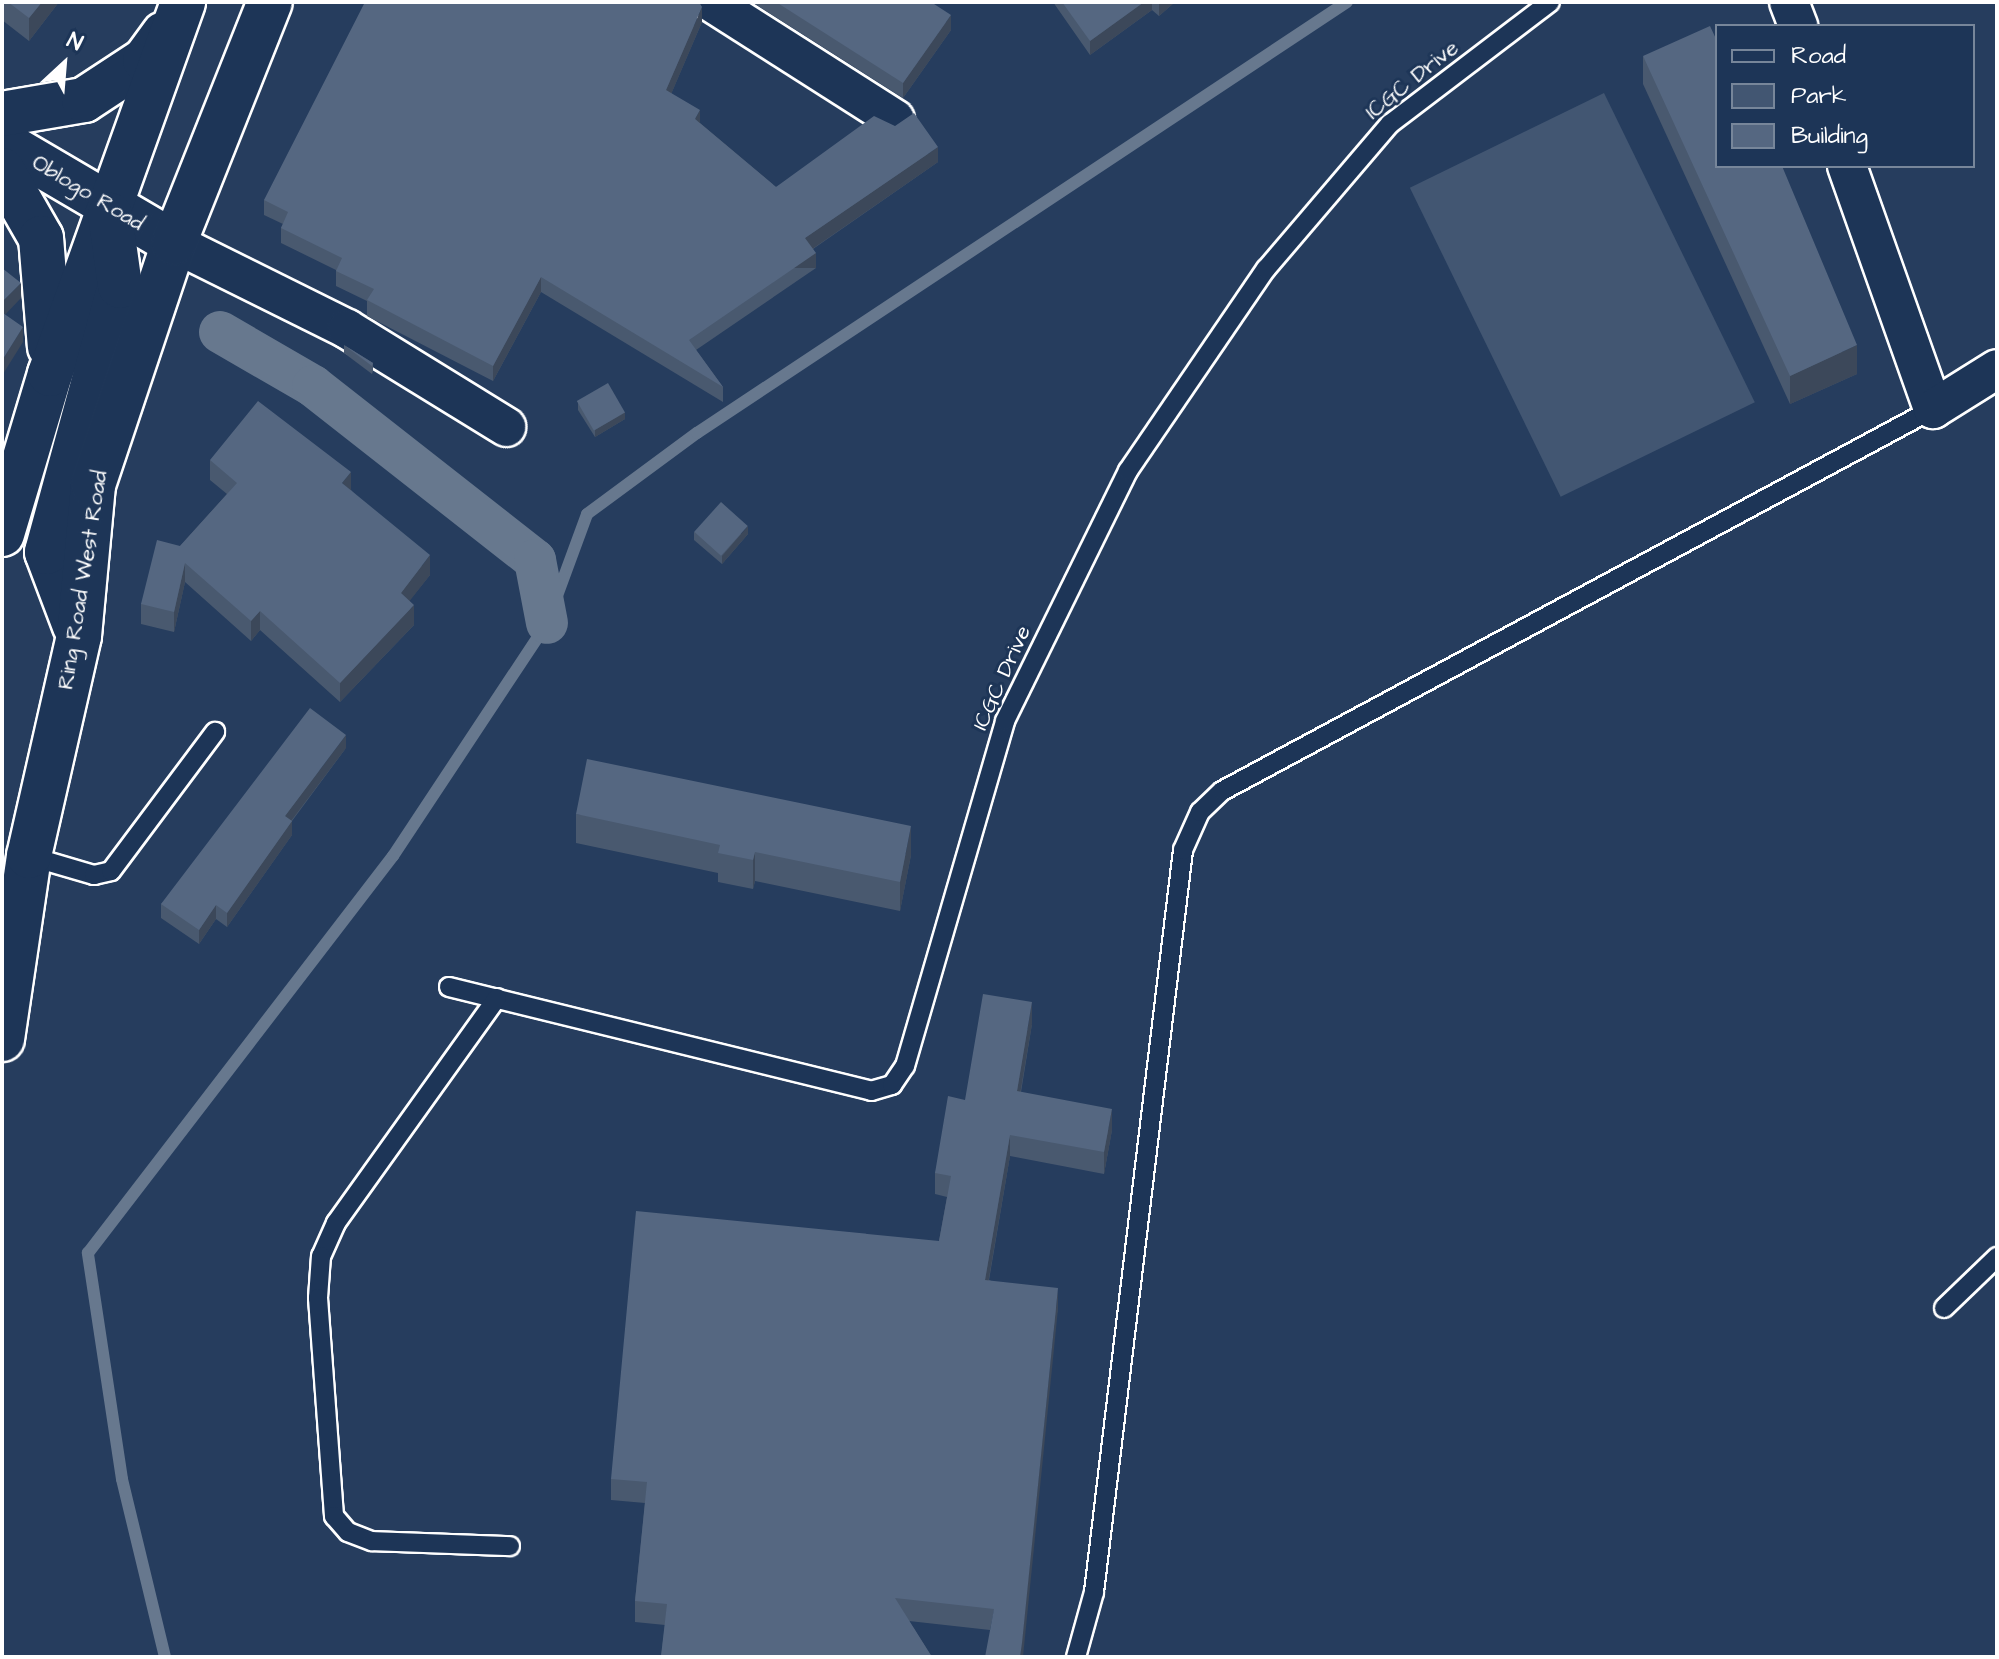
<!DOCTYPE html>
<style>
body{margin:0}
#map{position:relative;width:1999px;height:1659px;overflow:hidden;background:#263d5e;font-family:"Architects Daughter",sans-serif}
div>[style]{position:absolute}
.green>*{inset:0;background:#425672;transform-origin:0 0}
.stream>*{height:12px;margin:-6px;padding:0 6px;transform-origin:6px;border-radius:6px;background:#67788e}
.canal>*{height:42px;margin:-21px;padding:0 21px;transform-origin:21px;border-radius:21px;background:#67788e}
.roads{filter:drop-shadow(2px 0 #fff) drop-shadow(-2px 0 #fff) drop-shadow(0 2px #fff) drop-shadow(0 -2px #fff)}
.service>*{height:18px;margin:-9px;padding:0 9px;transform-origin:9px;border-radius:9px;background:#1d3557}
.minor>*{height:38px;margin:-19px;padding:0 19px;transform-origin:19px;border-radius:19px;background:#1d3557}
.secondary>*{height:44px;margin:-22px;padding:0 22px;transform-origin:22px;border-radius:22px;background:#1d3557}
.primary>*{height:44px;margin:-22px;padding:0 22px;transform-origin:22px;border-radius:22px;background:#1d3557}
.wall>*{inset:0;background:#49596f}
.shaded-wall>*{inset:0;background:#3c485a;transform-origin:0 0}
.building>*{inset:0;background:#556781;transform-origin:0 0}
span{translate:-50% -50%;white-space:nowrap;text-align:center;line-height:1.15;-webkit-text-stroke:6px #1d3557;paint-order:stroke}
.street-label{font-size:22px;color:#fff}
.frame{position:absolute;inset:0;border:4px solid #fff;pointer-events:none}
.legend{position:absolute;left:1715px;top:24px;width:260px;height:144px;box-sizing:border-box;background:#1d3557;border:2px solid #77869a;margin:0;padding:10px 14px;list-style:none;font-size:24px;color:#fff}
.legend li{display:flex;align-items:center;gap:16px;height:40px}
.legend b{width:40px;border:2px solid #77869a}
.north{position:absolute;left:24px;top:24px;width:80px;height:80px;-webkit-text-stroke:6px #1d3557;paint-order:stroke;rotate:26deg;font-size:22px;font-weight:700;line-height:32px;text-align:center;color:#fff}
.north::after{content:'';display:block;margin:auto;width:28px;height:36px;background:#fff;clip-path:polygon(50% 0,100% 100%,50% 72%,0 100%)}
</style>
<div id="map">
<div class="green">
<i style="left:1604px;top:93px;width:344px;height:216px;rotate:64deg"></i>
</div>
<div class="stream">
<i style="left:165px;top:1657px;width:183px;rotate:-103.6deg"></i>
<i style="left:122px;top:1479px;width:229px;rotate:-98.6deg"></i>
<i style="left:88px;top:1253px;width:501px;rotate:-52.47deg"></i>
<i style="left:393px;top:856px;width:279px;rotate:-56.5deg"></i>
<i style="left:547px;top:623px;width:116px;rotate:-69.8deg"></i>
<i style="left:587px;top:514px;width:137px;rotate:-36.4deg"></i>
<i style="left:697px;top:433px;width:780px;rotate:-33.55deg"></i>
</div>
<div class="canal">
<i style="left:220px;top:332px;width:108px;rotate:30.1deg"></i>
<i style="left:313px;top:386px;width:282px;rotate:38.1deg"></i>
<i style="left:535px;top:560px;width:64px;rotate:79.2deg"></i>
</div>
<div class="roads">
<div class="service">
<i style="left:29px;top:856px;width:68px;rotate:16.3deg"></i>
<i style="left:94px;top:875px;width:17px;rotate:-13deg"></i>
<i style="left:111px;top:871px;width:174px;rotate:-53.2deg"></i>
<i style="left:449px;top:987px;width:435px;rotate:13.8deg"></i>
<i style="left:871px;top:1091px;width:22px;rotate:-16deg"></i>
<i style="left:892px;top:1085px;width:23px;rotate:-56deg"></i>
<i style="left:905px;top:1066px;width:359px;rotate:-73.8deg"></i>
<i style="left:1005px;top:721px;width:279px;rotate:-63.8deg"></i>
<i style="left:1128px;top:471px;width:245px;rotate:-55.7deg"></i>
<i style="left:1266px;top:269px;width:191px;rotate:-49.5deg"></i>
<i style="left:1390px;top:124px;width:201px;rotate:-37.3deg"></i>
<i style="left:497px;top:998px;width:277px;rotate:125.6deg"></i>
<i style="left:336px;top:1223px;width:36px;rotate:114deg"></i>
<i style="left:321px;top:1256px;width:42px;rotate:94.1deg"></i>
<i style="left:318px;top:1298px;width:219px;rotate:85.8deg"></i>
<i style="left:334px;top:1516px;width:21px;rotate:49deg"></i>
<i style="left:348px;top:1532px;width:26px;rotate:21deg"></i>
<i style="left:372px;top:1541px;width:138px;rotate:2.1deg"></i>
<i style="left:1944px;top:1308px;width:74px;rotate:-43.9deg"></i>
<i style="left:1076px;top:1657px;width:67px;rotate:-74.5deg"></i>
<i style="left:1094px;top:1592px;width:747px;rotate:-83.16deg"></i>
<i style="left:1183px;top:850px;width:42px;rotate:-65.9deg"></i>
<i style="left:1200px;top:812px;width:30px;rotate:-44deg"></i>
<i style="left:1222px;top:791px;width:807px;rotate:-28.25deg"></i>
</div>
<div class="minor">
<i style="left:711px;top:2px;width:218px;rotate:32.5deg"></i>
<i style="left:1789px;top:2px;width:26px;rotate:69deg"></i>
<i style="left:1847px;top:166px;width:258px;rotate:70.5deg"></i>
<i style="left:1933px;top:409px;width:75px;rotate:-32deg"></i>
<i style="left:174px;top:243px;width:193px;rotate:26.4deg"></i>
<i style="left:347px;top:329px;width:187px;rotate:31.6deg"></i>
</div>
<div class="secondary">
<i style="left:2px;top:142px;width:199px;rotate:30.4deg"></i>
</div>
<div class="primary">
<i style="left:2px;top:114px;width:83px;rotate:-9.7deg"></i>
<i style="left:84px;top:100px;width:73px;rotate:-33.3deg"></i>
<i style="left:145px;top:60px;width:32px;rotate:-54deg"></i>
<i style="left:2px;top:170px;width:78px;rotate:60.2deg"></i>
<i style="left:41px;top:238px;width:109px;rotate:85.3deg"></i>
<i style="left:2px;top:534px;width:167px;rotate:-73.3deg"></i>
<i style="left:50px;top:374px;width:395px;rotate:-70.3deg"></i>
<i style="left:75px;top:626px;width:79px;rotate:-110.7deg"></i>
<i style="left:47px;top:552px;width:276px;rotate:-74.7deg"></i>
<i style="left:120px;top:286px;width:72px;rotate:-98deg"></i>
<i style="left:2px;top:1039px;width:185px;rotate:-81.6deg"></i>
<i style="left:29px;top:856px;width:226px;rotate:-77.2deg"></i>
<i style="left:79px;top:636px;width:152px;rotate:-84.7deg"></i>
<i style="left:93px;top:485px;width:255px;rotate:-71.5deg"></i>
<i style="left:174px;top:243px;width:259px;rotate:-68.3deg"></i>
</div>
</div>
<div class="wall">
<i style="clip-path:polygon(2px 2px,59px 2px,29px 41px,2px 20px)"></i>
<i style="clip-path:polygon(752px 2px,931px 2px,951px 30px,903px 98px)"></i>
<i style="clip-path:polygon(1053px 2px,1175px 2px,1159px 16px,1152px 10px,1090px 55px)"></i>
<i style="clip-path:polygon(702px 22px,671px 94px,700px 123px,776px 187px,895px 126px,938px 162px,813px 249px,816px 268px,696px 350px,723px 387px,723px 402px,541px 292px,493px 381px,367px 316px,367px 301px,336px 286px,336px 270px,281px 243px,281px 228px,283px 224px,264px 215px,264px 200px)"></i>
<i style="clip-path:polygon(1643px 56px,1857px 374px,1790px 404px,1643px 84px)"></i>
<i style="clip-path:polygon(344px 345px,373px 363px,373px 371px,372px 374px,344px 353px)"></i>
<i style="clip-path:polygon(578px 402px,625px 419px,595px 437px,578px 410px)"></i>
<i style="clip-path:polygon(210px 460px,351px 490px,430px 575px,409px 601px,414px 625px,340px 702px,260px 630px,251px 641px,185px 582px,174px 632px,141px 624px,141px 604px,180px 546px,227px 494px,210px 480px)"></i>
<i style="clip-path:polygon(694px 532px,748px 534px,722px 564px,694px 540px)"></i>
<i style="clip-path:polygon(346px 748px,292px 821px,292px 835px,227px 927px,216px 919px,199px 944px,161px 918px,161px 904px)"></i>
<i style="clip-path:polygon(576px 814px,911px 855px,900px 911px,755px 881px,753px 889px,718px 882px,718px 873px,576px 843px)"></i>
<i style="clip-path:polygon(1032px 1024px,1021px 1092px,1112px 1130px,1104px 1174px,1010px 1156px,989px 1280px,1058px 1309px,990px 1630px,909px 1621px,932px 1657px,661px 1657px,665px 1625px,635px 1622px,635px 1601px,645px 1503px,611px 1500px,611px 1479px,939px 1241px,947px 1197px,935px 1194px,935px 1173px,965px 1100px)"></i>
</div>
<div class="shaded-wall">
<i style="clip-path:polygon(42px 2px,59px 2px,29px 41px,29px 18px)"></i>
<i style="clip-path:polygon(1144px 2px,1152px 2px,1152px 10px,1090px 55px,1090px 41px)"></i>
<i style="clip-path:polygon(1159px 2px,1175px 2px,1159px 16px)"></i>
<i style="clip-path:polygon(702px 7px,702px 22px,666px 106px,666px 90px)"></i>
<i style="clip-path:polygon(951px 15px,951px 30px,903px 98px,903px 83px)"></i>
<i style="clip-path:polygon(700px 110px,700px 125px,695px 119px)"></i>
<i style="clip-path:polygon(938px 147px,938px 162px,805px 254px,805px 238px)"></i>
<i style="left:816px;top:253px;width:15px;height:154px;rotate:90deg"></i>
<i style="clip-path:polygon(541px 277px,541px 292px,493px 381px,493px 366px)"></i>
<i style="clip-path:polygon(21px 283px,21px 298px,2px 318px,2px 302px)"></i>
<i style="clip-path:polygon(23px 327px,23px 342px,3px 374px,3px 359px)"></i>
<i style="clip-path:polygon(1857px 345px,1857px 374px,1790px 404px,1790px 376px)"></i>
<i style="clip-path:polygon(625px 412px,625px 419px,595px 437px,595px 430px)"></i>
<i style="clip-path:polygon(351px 472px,351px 491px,342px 483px)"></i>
<i style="clip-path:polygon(748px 526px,748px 534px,722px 564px,722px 556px)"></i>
<i style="clip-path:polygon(430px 555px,430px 575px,401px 612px,401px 593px)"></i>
<i style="clip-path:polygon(185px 563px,185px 582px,174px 632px,174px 612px)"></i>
<i style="clip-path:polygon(414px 605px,414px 625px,340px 702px,340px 683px)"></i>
<i style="clip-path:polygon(260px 611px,260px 630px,251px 641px,251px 621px)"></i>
<i style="clip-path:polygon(346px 735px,346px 748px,285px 829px,285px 816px)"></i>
<i style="clip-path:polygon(292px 821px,292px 835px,227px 927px,227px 913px)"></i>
<i style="clip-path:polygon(911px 826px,911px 855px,900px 911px,900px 882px)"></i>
<i style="clip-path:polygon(755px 852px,755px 881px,753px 889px,753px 860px)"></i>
<i style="clip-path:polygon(216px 905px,216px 919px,199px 944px,199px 930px)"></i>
<i style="clip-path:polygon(1032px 1002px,1032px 1024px,1017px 1112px,1017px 1091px)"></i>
<i style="clip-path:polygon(1112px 1109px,1112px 1130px,1104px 1174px,1104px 1152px)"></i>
<i style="clip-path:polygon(1010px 1135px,1010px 1156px,985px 1301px,985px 1280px)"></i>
<i style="clip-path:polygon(1058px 1288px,1058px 1309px,1023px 1657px,1020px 1657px)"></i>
</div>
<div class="building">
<i style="clip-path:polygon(8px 2px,42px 2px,29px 18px)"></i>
<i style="clip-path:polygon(365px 2px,699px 2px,702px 7px,666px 90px,700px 110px,695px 119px,776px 187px,874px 116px,895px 126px,914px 113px,938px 147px,805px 238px,816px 253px,689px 340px,723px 387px,541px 277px,493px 366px,367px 300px,374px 289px,336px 271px,342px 258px,281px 228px,288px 212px,264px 200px)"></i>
<i style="clip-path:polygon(776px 2px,931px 2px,951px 15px,903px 83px)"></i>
<i style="clip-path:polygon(1062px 2px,1144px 2px,1090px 41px)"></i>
<i style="clip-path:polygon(1710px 26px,1717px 41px,1717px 166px,1782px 166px,1857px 345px,1790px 376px,1643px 56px)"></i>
<i style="clip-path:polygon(2px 268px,21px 283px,2px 302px,3px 313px,23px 327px,3px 359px)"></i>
<i style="clip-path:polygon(344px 345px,373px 363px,372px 366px)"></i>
<i style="left:608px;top:383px;width:34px;height:36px;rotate:60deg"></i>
<i style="clip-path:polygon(258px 401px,351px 472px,342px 483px,430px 555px,401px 593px,414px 605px,340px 683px,260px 611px,251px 621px,185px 563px,174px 612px,141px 604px,157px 540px,180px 546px,237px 483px,210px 460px)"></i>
<i style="left:721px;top:502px;width:36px;height:40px;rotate:42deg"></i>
<i style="clip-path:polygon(310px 708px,346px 735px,285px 816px,292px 821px,227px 913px,216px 905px,199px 930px,161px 904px)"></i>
<i style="clip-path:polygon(587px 759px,911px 826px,900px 882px,755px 852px,753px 860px,718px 853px,720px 845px,576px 814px)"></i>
<i style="clip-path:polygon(983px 994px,1032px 1002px,1017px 1091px,1112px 1109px,1104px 1152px,1010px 1135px,985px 1280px,1058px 1288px,1022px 1643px,1020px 1657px,985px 1657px,994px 1609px,895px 1598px,932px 1657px,672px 1657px,661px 1656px,667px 1604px,635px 1601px,647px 1482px,611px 1479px,636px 1211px,939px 1241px,951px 1176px,935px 1173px,948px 1096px,965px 1100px)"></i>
</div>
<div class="street-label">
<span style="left:1412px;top:80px;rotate:-39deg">ICGC Drive</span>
<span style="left:88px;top:193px;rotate:31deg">Oblogo Road</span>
<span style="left:83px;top:580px;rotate:-81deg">Ring Road West Road</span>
<span style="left:1002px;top:678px;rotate:-66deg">ICGC Drive</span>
</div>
<div class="frame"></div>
<ul class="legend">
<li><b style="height:10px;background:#1d3557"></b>Road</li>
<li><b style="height:22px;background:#425672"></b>Park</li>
<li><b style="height:22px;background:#556781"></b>Building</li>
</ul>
<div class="north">N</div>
</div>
